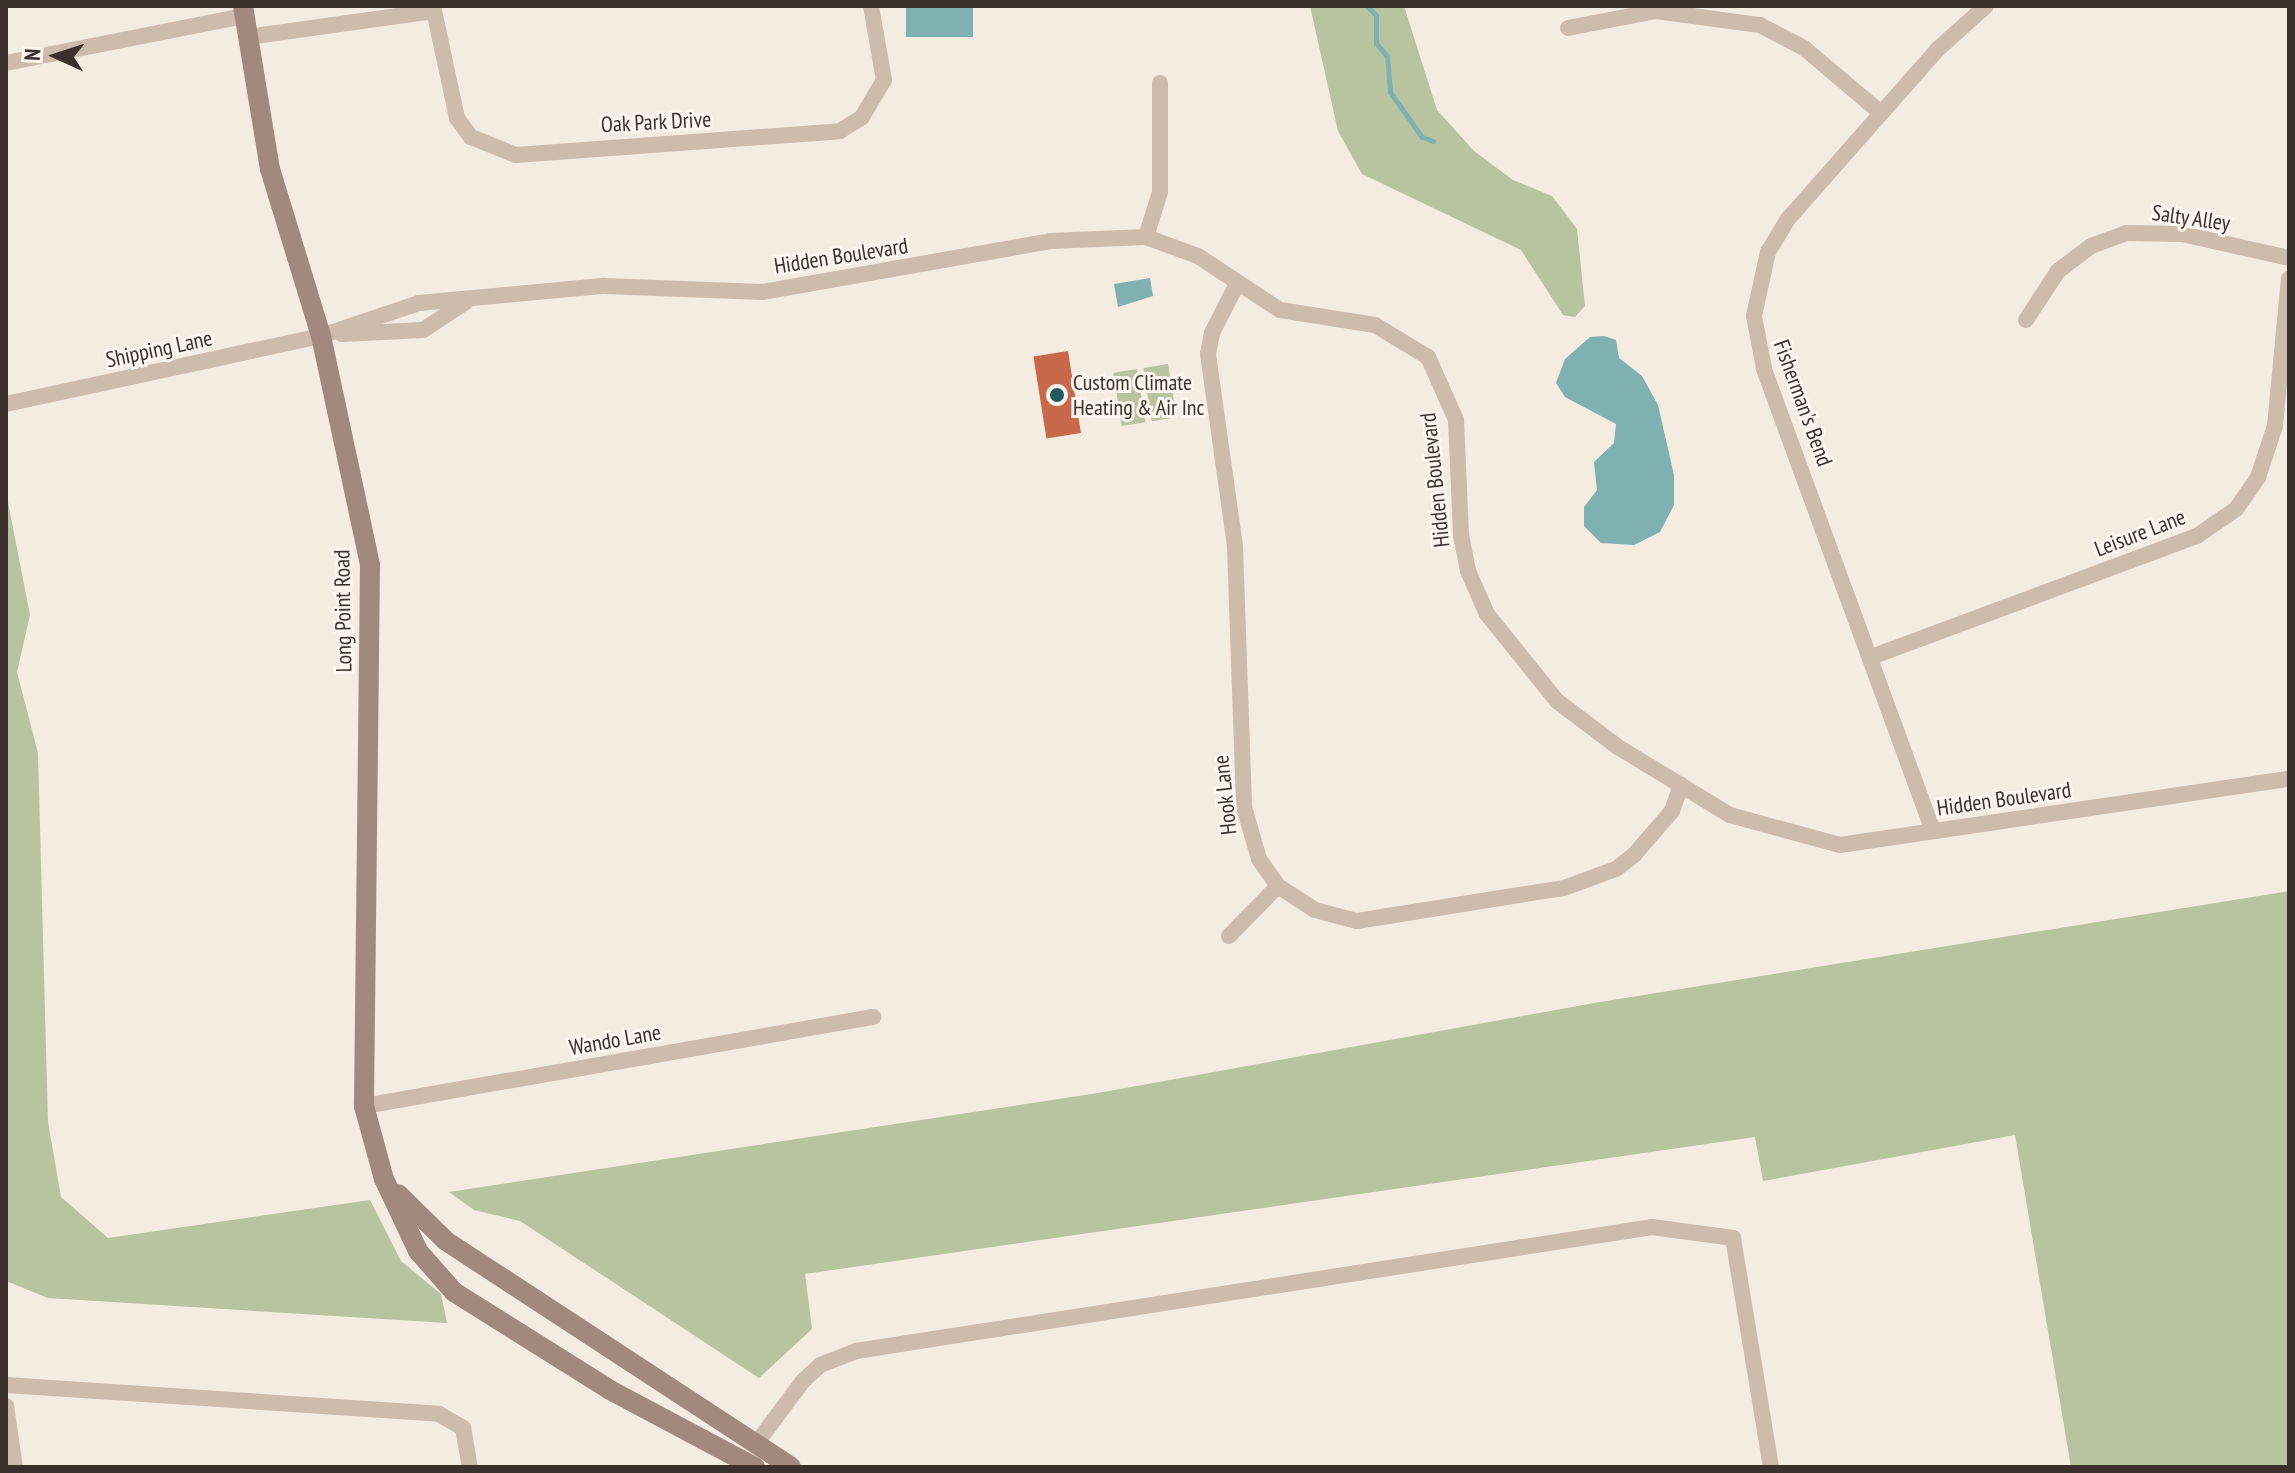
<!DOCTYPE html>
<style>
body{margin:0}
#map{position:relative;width:2295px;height:1473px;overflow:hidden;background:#f4ebe1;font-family:"PT Sans Narrow",sans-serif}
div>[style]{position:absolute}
.green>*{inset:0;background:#b8c4a0;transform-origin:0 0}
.water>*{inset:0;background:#7fb0b2;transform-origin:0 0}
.stream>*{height:5px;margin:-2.5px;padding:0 2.5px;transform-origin:2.5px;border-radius:2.5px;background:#7fb0b2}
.building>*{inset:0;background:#c8694b;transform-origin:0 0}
.street>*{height:16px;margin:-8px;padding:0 8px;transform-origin:8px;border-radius:8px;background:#cdbbac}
.secondary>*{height:20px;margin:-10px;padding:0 10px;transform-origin:10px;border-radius:10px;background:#a18a7d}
.dots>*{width:22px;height:22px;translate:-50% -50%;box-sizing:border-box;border:4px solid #fbf5ee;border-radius:50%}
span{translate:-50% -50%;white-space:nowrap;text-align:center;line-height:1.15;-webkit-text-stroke:6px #fbf5ee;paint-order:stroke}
.street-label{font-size:22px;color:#3b302b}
.poi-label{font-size:22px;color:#3b302b}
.left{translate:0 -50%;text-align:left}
.frame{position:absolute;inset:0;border:8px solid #3b302b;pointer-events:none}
.north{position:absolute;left:16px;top:16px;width:80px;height:80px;-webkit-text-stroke:6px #fbf5ee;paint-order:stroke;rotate:273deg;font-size:22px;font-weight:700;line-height:32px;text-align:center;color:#3b302b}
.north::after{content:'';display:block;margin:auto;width:28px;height:36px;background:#3b302b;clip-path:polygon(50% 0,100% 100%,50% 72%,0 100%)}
</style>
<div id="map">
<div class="green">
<i style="clip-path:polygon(1310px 6px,1404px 6px,1437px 110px,1474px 151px,1513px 180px,1552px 196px,1577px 229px,1585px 306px,1575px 317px,1563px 315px,1521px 250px,1362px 174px,1338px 131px)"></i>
<i style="left:1168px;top:364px;width:54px;height:25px;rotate:81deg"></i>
<i style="left:1137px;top:369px;width:54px;height:24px;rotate:81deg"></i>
<i style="clip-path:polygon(6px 492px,30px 615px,17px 672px,38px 753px,48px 1122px,61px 1197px,108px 1238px,370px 1200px,401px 1261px,441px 1294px,447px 1323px,48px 1298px,6px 1281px)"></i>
<i style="clip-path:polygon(2289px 891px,2289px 1467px,2071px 1467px,2015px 1135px,1763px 1181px,1755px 1137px,805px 1274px,812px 1329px,759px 1378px,520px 1221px,474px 1210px,449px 1192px,1098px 1093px,1594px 1003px)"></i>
</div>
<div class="water">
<i style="left:906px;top:6px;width:67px;height:31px"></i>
<i style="clip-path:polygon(1150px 278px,1153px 296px,1118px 307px,1114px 284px)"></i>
<i style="clip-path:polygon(1604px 336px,1616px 340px,1619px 358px,1642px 376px,1658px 405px,1674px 475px,1674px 505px,1660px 532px,1634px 545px,1601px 543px,1584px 526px,1584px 507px,1597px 490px,1594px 462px,1614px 443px,1616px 424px,1565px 397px,1556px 383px,1565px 359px,1590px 337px)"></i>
</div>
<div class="stream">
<i style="left:1367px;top:6px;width:13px;rotate:45deg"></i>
<i style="left:1376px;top:15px;width:28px;rotate:90deg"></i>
<i style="left:1376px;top:43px;width:17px;rotate:50deg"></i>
<i style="left:1387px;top:56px;width:36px;rotate:85deg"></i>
<i style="left:1390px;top:92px;width:55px;rotate:54.6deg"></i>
<i style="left:1422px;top:137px;width:12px;rotate:20deg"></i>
</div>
<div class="building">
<i style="left:1068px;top:351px;width:83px;height:35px;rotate:81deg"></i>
</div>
<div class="street">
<i style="left:433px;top:6px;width:115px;rotate:77.9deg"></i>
<i style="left:457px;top:118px;width:24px;rotate:54deg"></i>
<i style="left:471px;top:137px;width:48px;rotate:21.8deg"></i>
<i style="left:516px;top:155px;width:325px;rotate:-4.2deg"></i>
<i style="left:840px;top:131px;width:26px;rotate:-32deg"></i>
<i style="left:862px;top:117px;width:43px;rotate:-59.3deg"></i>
<i style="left:884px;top:80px;width:75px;rotate:-100deg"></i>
<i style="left:1568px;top:28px;width:90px;rotate:-10.9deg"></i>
<i style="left:1656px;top:11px;width:105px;rotate:7.7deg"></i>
<i style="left:1760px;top:25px;width:50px;rotate:27.6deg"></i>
<i style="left:1804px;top:48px;width:101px;rotate:40.2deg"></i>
<i style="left:248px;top:37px;width:187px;rotate:-8deg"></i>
<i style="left:6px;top:63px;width:243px;rotate:-11.2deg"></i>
<i style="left:1146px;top:237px;width:47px;rotate:-72.7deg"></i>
<i style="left:1160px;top:192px;width:109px;rotate:-90deg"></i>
<i style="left:1236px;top:286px;width:53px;rotate:117.1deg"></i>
<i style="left:1212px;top:333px;width:21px;rotate:101deg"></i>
<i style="left:1208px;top:354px;width:195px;rotate:82deg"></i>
<i style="left:1235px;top:547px;width:260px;rotate:88deg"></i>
<i style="left:1244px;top:807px;width:54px;rotate:73.9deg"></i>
<i style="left:1259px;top:859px;width:33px;rotate:55deg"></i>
<i style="left:1278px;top:886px;width:44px;rotate:33deg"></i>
<i style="left:1315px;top:910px;width:43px;rotate:14.7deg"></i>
<i style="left:1357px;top:921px;width:210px;rotate:-9.1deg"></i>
<i style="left:1564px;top:888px;width:55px;rotate:-20.1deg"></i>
<i style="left:1616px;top:869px;width:23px;rotate:-38deg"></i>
<i style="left:1634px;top:855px;width:58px;rotate:-49.2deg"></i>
<i style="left:1672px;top:811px;width:28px;rotate:-71deg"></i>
<i style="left:2026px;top:320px;width:59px;rotate:-56.9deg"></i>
<i style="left:2058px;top:271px;width:41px;rotate:-37.1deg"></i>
<i style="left:2091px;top:246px;width:37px;rotate:-20deg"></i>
<i style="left:2126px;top:233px;width:56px;rotate:1deg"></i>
<i style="left:2182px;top:234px;width:110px;rotate:12.6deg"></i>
<i style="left:342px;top:334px;width:81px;rotate:-2.8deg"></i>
<i style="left:423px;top:330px;width:51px;rotate:-33.1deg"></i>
<i style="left:6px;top:404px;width:322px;rotate:-12.2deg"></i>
<i style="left:321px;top:336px;width:103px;rotate:-18.6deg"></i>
<i style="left:419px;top:303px;width:186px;rotate:-5.3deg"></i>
<i style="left:604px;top:286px;width:158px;rotate:2.2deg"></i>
<i style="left:762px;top:292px;width:292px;rotate:-10deg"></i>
<i style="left:1050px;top:241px;width:96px;rotate:-2.4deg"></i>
<i style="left:1146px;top:237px;width:55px;rotate:20.1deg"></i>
<i style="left:1198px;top:256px;width:98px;rotate:33.4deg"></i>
<i style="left:1280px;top:310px;width:96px;rotate:9deg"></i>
<i style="left:1375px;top:325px;width:62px;rotate:31.1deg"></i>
<i style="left:1428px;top:357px;width:69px;rotate:66deg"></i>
<i style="left:1456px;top:420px;width:115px;rotate:87.5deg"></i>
<i style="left:1461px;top:535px;width:37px;rotate:79deg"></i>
<i style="left:1468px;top:571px;width:47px;rotate:66.2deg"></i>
<i style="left:1487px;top:614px;width:112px;rotate:51.2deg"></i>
<i style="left:1557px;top:701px;width:76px;rotate:37deg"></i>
<i style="left:1618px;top:747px;width:131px;rotate:31.3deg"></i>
<i style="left:1730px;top:815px;width:114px;rotate:15.3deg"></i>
<i style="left:1840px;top:845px;width:454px;rotate:-8.4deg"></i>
<i style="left:1874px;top:656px;width:345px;rotate:-20.4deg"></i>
<i style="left:2197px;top:536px;width:47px;rotate:-34.7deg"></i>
<i style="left:2236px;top:509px;width:39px;rotate:-55deg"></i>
<i style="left:2258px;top:477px;width:54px;rotate:-71.6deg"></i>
<i style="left:2275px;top:426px;width:148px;rotate:-84.6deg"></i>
<i style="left:1933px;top:831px;width:493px;rotate:-110.1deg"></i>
<i style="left:1764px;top:368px;width:53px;rotate:-100.9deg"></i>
<i style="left:1754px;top:316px;width:66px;rotate:-77.7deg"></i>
<i style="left:1768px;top:252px;width:39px;rotate:-59deg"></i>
<i style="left:1788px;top:219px;width:227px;rotate:-48.6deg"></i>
<i style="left:1938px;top:49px;width:64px;rotate:-41.9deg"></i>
<i style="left:1229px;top:936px;width:70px;rotate:-45.6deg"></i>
<i style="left:364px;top:1106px;width:517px;rotate:-9.92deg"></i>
<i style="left:6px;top:1385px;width:434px;rotate:3.8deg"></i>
<i style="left:439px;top:1414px;width:28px;rotate:30deg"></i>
<i style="left:463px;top:1428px;width:40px;rotate:80deg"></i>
<i style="left:6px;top:1406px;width:62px;rotate:81.6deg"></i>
<i style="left:756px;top:1444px;width:79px;rotate:-53.3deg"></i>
<i style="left:803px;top:1381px;width:23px;rotate:-43deg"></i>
<i style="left:820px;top:1365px;width:39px;rotate:-21deg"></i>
<i style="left:856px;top:1351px;width:806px;rotate:-8.85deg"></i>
<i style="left:1652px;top:1227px;width:82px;rotate:7.7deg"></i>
<i style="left:1733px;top:1238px;width:232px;rotate:80.6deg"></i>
</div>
<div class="secondary">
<i style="left:243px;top:6px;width:165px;rotate:80.6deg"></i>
<i style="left:270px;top:169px;width:175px;rotate:73deg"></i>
<i style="left:321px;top:336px;width:234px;rotate:77.9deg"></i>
<i style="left:370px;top:565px;width:541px;rotate:90.64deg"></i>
<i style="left:364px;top:1106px;width:76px;rotate:74.7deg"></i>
<i style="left:384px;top:1179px;width:80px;rotate:64.7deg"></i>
<i style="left:418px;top:1251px;width:55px;rotate:48.7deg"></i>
<i style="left:454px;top:1292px;width:184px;rotate:32.1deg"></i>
<i style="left:610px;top:1390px;width:164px;rotate:28deg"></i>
<i style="left:398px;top:1194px;width:67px;rotate:44.4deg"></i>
<i style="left:446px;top:1241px;width:412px;rotate:33.2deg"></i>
</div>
<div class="dots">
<i style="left:1057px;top:395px;background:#1f5a5e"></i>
</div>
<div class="street-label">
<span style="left:656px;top:122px;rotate:-3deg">Oak Park Drive</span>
<span style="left:2191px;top:218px;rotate:8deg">Salty Alley</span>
<span style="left:841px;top:256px;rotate:-9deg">Hidden Boulevard</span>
<span style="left:159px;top:349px;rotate:-12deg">Shipping Lane</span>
<span style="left:1803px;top:403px;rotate:70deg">Fisherman's Bend</span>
<span style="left:1435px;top:480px;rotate:-96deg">Hidden Boulevard</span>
<span style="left:2140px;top:533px;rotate:-21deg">Leisure Lane</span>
<span style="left:343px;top:611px;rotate:-91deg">Long Point Road</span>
<span style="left:1225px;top:795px;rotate:-96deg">Hook Lane</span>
<span style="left:2004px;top:799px;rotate:-8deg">Hidden Boulevard</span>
<span style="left:615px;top:1040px;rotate:-10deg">Wando Lane</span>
</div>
<div class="poi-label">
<span class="left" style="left:1073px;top:395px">Custom Climate<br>Heating &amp; Air Inc</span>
</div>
<div class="frame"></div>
<div class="north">N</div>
</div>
